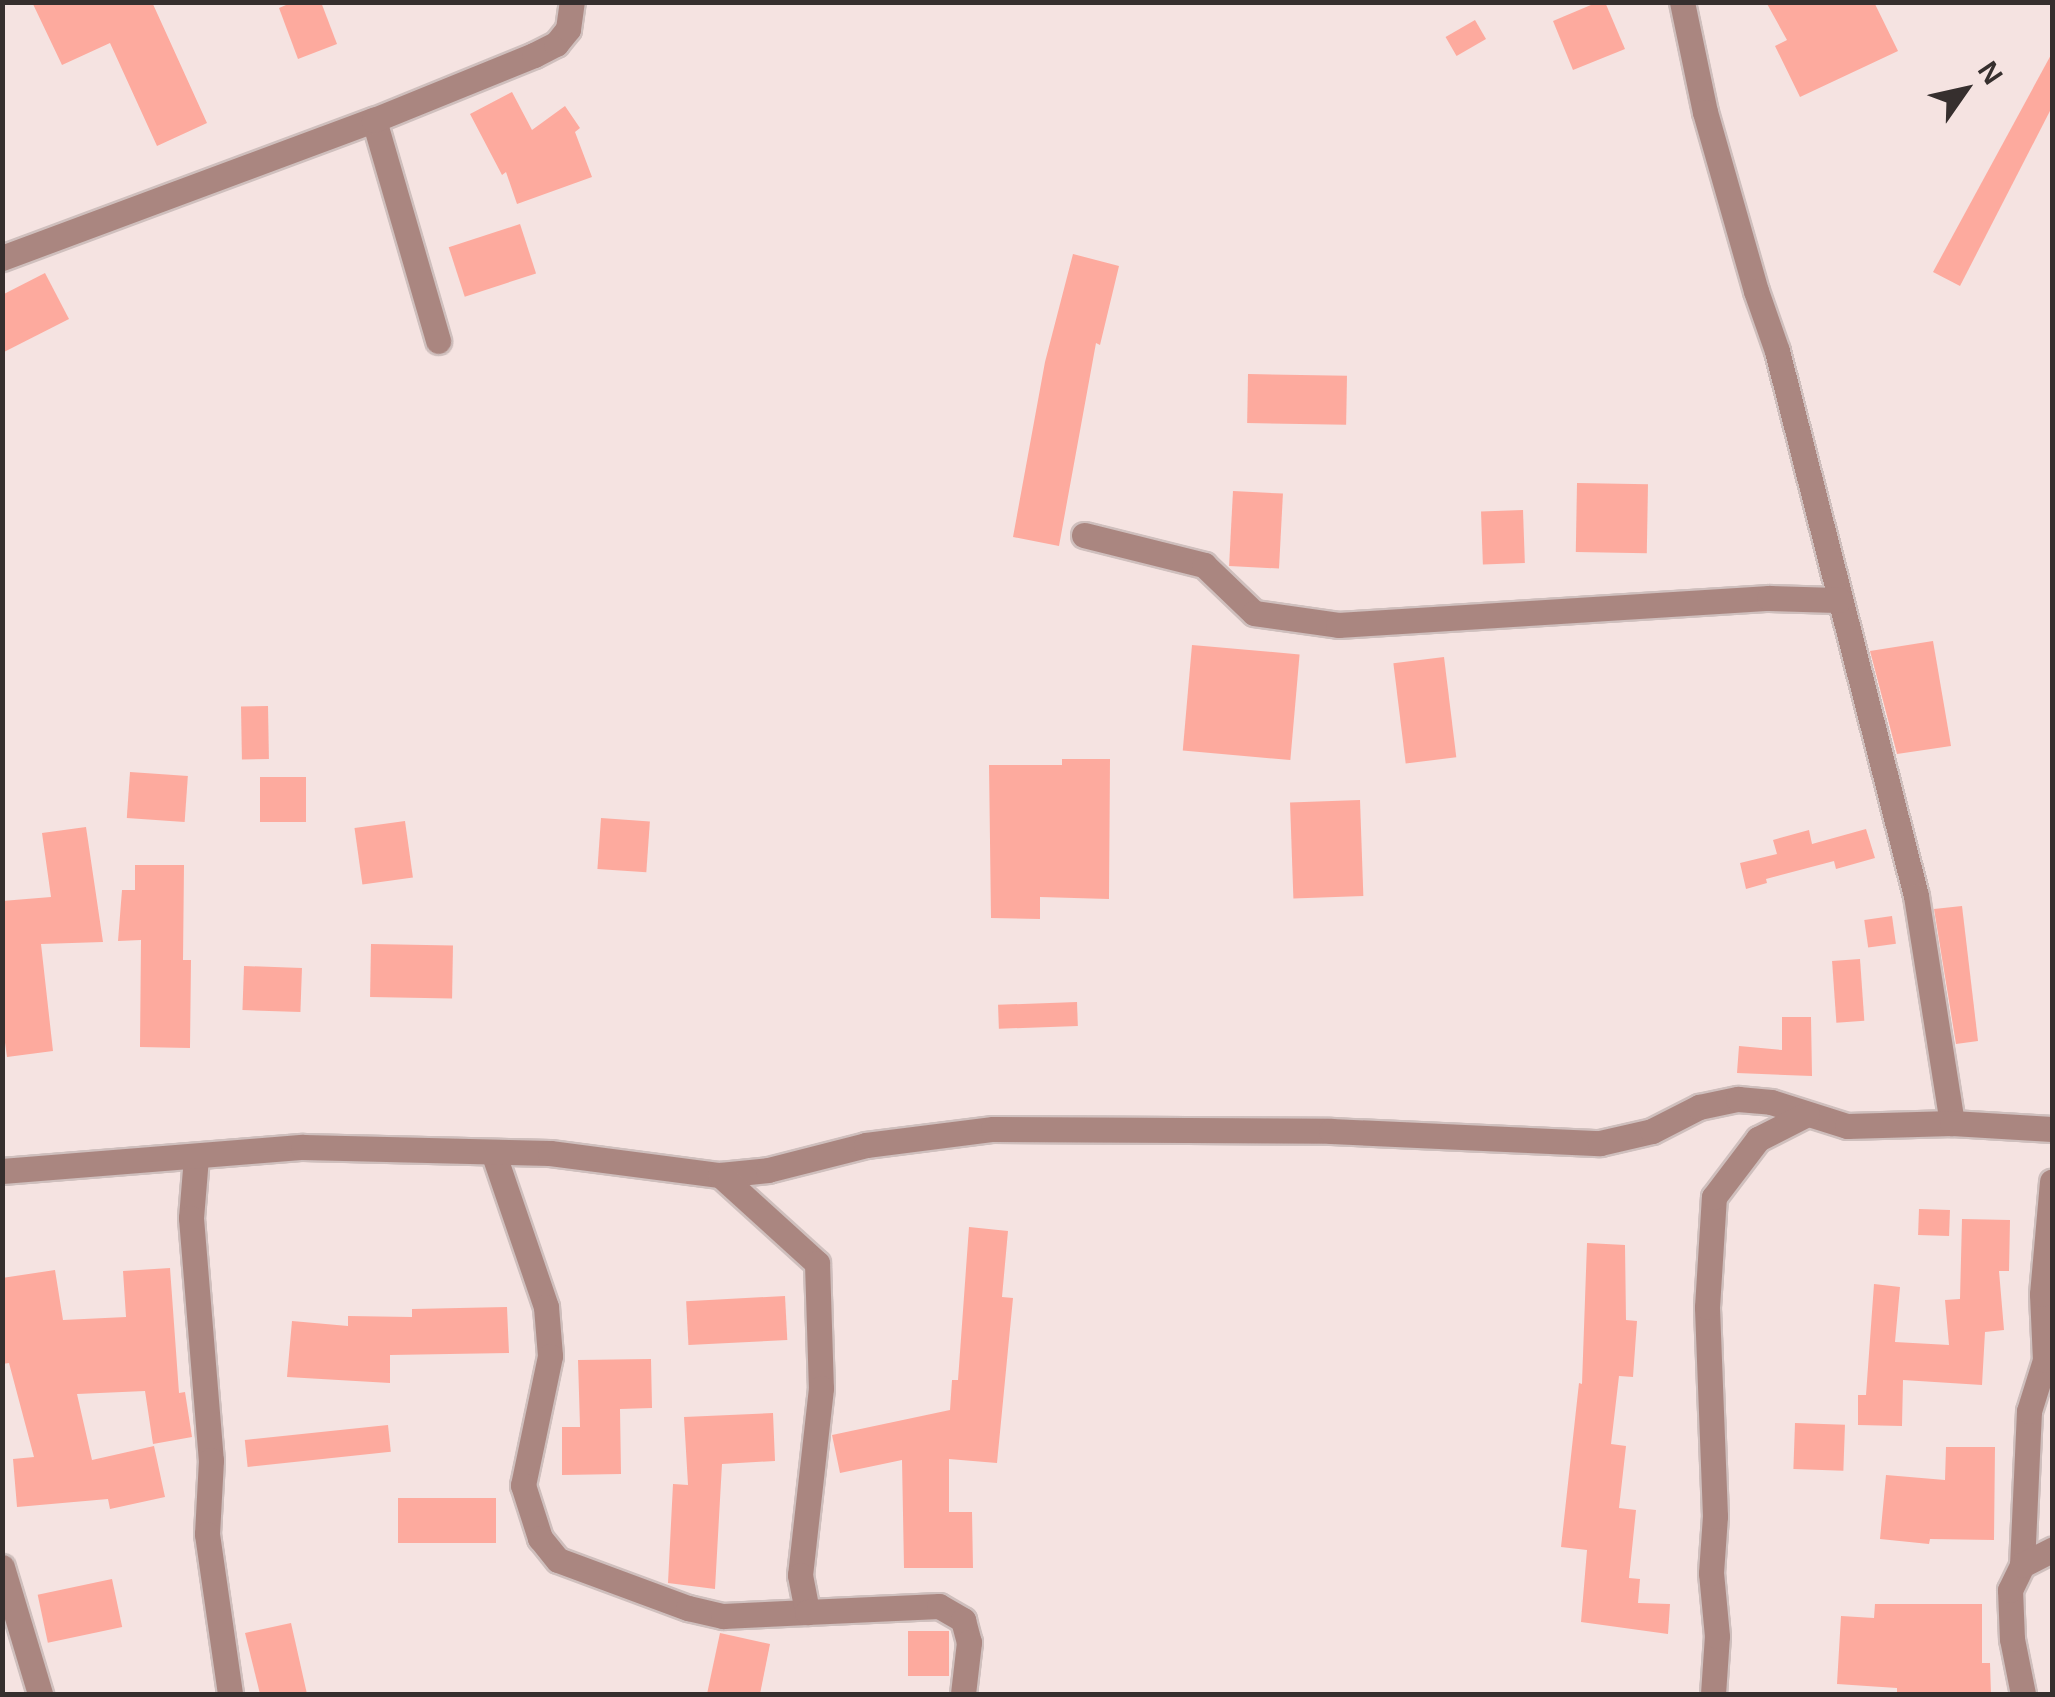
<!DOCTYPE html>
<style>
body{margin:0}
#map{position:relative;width:2055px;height:1697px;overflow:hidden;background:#f5e3e1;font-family:Helvetica,sans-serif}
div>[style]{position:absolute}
.building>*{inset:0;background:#fdaa9e;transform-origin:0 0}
.roads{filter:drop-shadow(2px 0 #cfbfbd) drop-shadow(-2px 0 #cfbfbd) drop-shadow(0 2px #cfbfbd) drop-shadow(0 -2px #cfbfbd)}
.minor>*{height:25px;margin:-12.5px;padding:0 12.5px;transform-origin:12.5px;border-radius:12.5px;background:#aa8680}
span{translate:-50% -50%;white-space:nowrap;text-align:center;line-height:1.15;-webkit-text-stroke:8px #f5e3e1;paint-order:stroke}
.frame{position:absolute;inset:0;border:5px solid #362f2e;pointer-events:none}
.north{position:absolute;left:1915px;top:40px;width:100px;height:100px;-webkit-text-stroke:8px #f5e3e1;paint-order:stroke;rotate:56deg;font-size:28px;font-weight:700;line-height:40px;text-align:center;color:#362f2e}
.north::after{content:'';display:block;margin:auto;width:35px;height:45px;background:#362f2e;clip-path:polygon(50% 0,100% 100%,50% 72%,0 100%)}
</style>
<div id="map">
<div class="building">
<i style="clip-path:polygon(32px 2px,152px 2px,207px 123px,157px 146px,110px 43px,62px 65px)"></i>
<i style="clip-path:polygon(293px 2px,321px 2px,337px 44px,298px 59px,279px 8px)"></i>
<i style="clip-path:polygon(1598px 2px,1605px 2px,1625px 49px,1573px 70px,1553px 21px)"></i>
<i style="clip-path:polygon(1766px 2px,1874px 2px,1898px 51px,1800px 97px,1775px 46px,1787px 40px)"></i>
<i style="left:1475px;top:20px;width:22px;height:34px;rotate:60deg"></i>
<i style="clip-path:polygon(2052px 53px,2052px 107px,1960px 286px,1933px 272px)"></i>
<i style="clip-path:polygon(512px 92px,532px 130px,565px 106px,580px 128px,575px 132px,592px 177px,517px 204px,506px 172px,502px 175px,470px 114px)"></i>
<i style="left:520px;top:224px;width:52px;height:75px;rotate:72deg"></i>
<i style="clip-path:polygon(1073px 254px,1119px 266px,1100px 345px,1096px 343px,1059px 546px,1013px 537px,1045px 362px)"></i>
<i style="clip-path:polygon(45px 273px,69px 319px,2px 353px,2px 295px)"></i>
<i style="left:1248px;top:374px;width:99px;height:49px;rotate:1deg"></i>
<i style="left:1577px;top:483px;width:71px;height:69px;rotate:1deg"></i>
<i style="left:1233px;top:491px;width:50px;height:75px;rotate:3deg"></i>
<i style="left:1523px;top:510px;width:53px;height:42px;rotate:88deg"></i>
<i style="clip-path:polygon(1933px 641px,1951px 746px,1897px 754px,1870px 651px)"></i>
<i style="left:1192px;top:645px;width:108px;height:106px;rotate:5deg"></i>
<i style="left:1444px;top:657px;width:101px;height:51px;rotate:83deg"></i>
<i style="left:268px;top:706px;width:53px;height:27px;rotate:89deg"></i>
<i style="clip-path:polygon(1062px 759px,1110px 759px,1109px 899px,1040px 897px,1040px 919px,991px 918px,989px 765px,1062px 765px)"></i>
<i style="left:130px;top:772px;width:58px;height:46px;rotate:4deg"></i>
<i style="left:260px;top:777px;width:46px;height:45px"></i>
<i style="left:1360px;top:800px;width:96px;height:70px;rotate:88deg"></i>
<i style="left:601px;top:818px;width:49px;height:51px;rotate:4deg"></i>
<i style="left:405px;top:821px;width:57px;height:51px;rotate:82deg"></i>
<i style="clip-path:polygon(86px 827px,103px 942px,41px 944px,53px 1051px,7px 1057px,2px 1021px,2px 901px,51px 897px,42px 833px)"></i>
<i style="clip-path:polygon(1866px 829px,1875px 858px,1836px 869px,1834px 861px,1766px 879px,1767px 883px,1746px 889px,1740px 863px,1777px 854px,1773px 840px,1809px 830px,1812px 844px)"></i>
<i style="clip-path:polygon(135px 865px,184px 865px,183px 960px,191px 960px,190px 1048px,140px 1047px,141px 940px,118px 941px,122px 890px,135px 890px)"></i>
<i style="clip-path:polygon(1962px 906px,1978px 1041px,1956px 1044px,1934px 909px)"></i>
<i style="left:1892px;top:916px;width:28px;height:28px;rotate:82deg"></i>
<i style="left:371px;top:944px;width:82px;height:53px;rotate:1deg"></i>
<i style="left:1860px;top:959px;width:62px;height:28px;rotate:86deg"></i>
<i style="left:244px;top:966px;width:58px;height:44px;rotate:2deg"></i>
<i style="left:1077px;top:1002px;width:24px;height:79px;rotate:88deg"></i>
<i style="clip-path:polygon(1782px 1017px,1811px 1017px,1812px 1076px,1737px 1073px,1739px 1046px,1782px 1050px)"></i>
<i style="left:1919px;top:1209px;width:31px;height:26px;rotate:2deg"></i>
<i style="clip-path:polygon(1962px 1219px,2010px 1220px,2009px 1271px,1999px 1271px,2004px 1330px,1985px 1332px,1982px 1385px,1903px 1380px,1902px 1426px,1858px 1425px,1858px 1395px,1866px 1395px,1874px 1284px,1900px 1287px,1895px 1342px,1949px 1345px,1945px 1300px,1960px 1299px)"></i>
<i style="clip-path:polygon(969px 1227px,1008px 1231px,1002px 1297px,1013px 1298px,997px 1463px,949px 1459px,949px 1512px,972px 1512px,973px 1568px,904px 1568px,902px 1460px,840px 1473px,832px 1435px,950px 1410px,952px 1380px,958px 1380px)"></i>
<i style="clip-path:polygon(1587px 1243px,1625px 1245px,1626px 1320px,1637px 1321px,1633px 1377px,1619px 1376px,1611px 1444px,1626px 1446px,1619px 1508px,1636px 1510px,1629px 1578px,1640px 1579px,1638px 1603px,1670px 1604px,1668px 1634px,1581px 1622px,1587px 1550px,1561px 1547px,1579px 1383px,1582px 1384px)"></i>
<i style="clip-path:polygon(170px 1268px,179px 1393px,185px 1392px,192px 1437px,153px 1444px,145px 1391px,77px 1394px,92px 1460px,154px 1446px,165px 1497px,110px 1509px,108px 1499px,17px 1507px,13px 1459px,34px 1457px,9px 1363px,2px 1364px,2px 1278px,55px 1270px,63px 1320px,126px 1317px,123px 1271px)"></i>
<i style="left:785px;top:1296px;width:44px;height:99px;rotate:87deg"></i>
<i style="clip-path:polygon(507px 1307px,509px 1353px,390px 1355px,390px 1383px,287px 1377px,292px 1321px,348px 1326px,348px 1316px,412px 1317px,412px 1309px)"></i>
<i style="clip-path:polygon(651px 1359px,652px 1408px,620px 1409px,621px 1474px,562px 1475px,562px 1427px,580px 1427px,578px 1360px)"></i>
<i style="clip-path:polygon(773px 1413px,775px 1461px,722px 1464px,715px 1589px,668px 1583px,673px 1484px,688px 1485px,684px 1417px)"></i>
<i style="left:1795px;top:1423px;width:50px;height:46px;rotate:2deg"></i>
<i style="left:388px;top:1425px;width:27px;height:144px;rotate:84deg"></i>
<i style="clip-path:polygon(1946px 1447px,1995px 1447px,1994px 1540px,1930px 1539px,1929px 1544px,1880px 1539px,1886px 1475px,1945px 1480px)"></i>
<i style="left:398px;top:1498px;width:98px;height:45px"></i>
<i style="left:112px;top:1579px;width:49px;height:76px;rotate:78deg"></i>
<i style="clip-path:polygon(1875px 1604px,1982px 1604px,1982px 1663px,1990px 1663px,1991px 1694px,1897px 1694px,1897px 1688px,1837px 1684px,1841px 1616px,1874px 1618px)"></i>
<i style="clip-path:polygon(291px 1623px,307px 1694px,260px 1694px,245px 1633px)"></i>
<i style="left:949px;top:1631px;width:45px;height:41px;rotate:90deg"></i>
<i style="clip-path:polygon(720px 1633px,770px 1644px,760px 1694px,707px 1694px)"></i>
</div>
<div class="roads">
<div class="minor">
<i style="left:1682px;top:2px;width:112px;rotate:78.2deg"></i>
<i style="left:1705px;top:112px;width:186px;rotate:74.1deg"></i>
<i style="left:1756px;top:291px;width:64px;rotate:70.7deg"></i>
<i style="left:1777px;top:351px;width:562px;rotate:75.69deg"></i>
<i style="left:1916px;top:896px;width:230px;rotate:81deg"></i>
<i style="left:374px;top:120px;width:230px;rotate:73.8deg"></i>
<i style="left:2px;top:258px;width:397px;rotate:-20.4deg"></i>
<i style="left:374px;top:120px;width:173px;rotate:-22.1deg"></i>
<i style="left:534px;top:55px;width:25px;rotate:-27deg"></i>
<i style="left:556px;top:44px;width:19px;rotate:-51deg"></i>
<i style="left:568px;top:29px;width:27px;rotate:-82deg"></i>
<i style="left:1084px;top:535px;width:124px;rotate:14deg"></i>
<i style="left:1204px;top:565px;width:69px;rotate:43.8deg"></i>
<i style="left:1254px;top:613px;width:85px;rotate:8.1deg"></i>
<i style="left:1338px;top:625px;width:432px;rotate:-3.6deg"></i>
<i style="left:1769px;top:598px;width:70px;rotate:1.6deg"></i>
<i style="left:493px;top:1152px;width:164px;rotate:71.1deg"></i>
<i style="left:546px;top:1307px;width:49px;rotate:85.3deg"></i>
<i style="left:550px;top:1356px;width:132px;rotate:101.8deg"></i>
<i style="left:523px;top:1485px;width:56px;rotate:72.2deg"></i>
<i style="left:540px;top:1538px;width:28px;rotate:51deg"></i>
<i style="left:558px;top:1560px;width:139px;rotate:20.3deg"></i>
<i style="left:688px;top:1608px;width:36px;rotate:13deg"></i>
<i style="left:723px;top:1616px;width:84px;rotate:-2.7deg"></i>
<i style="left:196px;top:1157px;width:61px;rotate:94.7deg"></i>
<i style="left:191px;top:1218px;width:243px;rotate:85.3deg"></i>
<i style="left:211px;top:1460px;width:74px;rotate:93.1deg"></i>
<i style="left:207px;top:1534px;width:162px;rotate:81.8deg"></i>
<i style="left:2px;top:1171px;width:302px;rotate:-4.6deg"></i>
<i style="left:303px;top:1147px;width:247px;rotate:1.4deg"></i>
<i style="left:550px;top:1153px;width:171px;rotate:7.4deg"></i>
<i style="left:720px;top:1175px;width:48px;rotate:-5.9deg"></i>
<i style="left:768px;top:1170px;width:101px;rotate:-14.3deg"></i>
<i style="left:866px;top:1145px;width:128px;rotate:-7.2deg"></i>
<i style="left:993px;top:1129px;width:338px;rotate:0.3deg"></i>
<i style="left:1331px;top:1131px;width:269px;rotate:2.6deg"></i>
<i style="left:1600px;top:1143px;width:53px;rotate:-13deg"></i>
<i style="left:1652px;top:1131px;width:53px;rotate:-27.1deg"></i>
<i style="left:1699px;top:1107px;width:40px;rotate:-12deg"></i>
<i style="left:1738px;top:1099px;width:33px;rotate:5deg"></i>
<i style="left:1771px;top:1102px;width:80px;rotate:17.5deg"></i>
<i style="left:1847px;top:1126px;width:105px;rotate:-1.6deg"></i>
<i style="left:1952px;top:1123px;width:100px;rotate:3.4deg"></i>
<i style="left:720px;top:1175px;width:131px;rotate:42.2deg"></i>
<i style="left:817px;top:1263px;width:125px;rotate:88.2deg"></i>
<i style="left:821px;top:1388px;width:188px;rotate:96.4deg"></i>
<i style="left:800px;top:1575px;width:38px;rotate:79deg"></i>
<i style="left:807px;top:1612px;width:132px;rotate:-2.6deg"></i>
<i style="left:939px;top:1606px;width:28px;rotate:30deg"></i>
<i style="left:963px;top:1620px;width:23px;rotate:75deg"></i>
<i style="left:969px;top:1642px;width:52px;rotate:96.6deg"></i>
<i style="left:2022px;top:1565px;width:154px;rotate:-87.4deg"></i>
<i style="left:2029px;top:1411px;width:53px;rotate:-72.6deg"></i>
<i style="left:2045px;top:1360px;width:66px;rotate:-92.6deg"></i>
<i style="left:2042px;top:1294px;width:113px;rotate:-84.9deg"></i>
<i style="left:2px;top:1567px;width:133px;rotate:73.3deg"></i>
<i style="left:1713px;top:1694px;width:58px;rotate:-86.1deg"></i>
<i style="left:1717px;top:1636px;width:63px;rotate:-95.4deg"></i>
<i style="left:1711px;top:1573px;width:57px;rotate:-86deg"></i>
<i style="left:1715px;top:1516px;width:209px;rotate:-92.2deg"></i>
<i style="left:1707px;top:1307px;width:110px;rotate:-86.4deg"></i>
<i style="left:1714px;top:1197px;width:73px;rotate:-52.8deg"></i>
<i style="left:1758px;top:1139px;width:55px;rotate:-27deg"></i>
<i style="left:2023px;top:1694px;width:56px;rotate:-101.3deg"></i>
<i style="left:2012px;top:1639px;width:49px;rotate:-92.3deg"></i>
<i style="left:2010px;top:1590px;width:28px;rotate:-64deg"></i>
<i style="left:2022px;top:1565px;width:34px;rotate:-27deg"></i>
</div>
</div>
<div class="frame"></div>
<div class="north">N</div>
</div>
